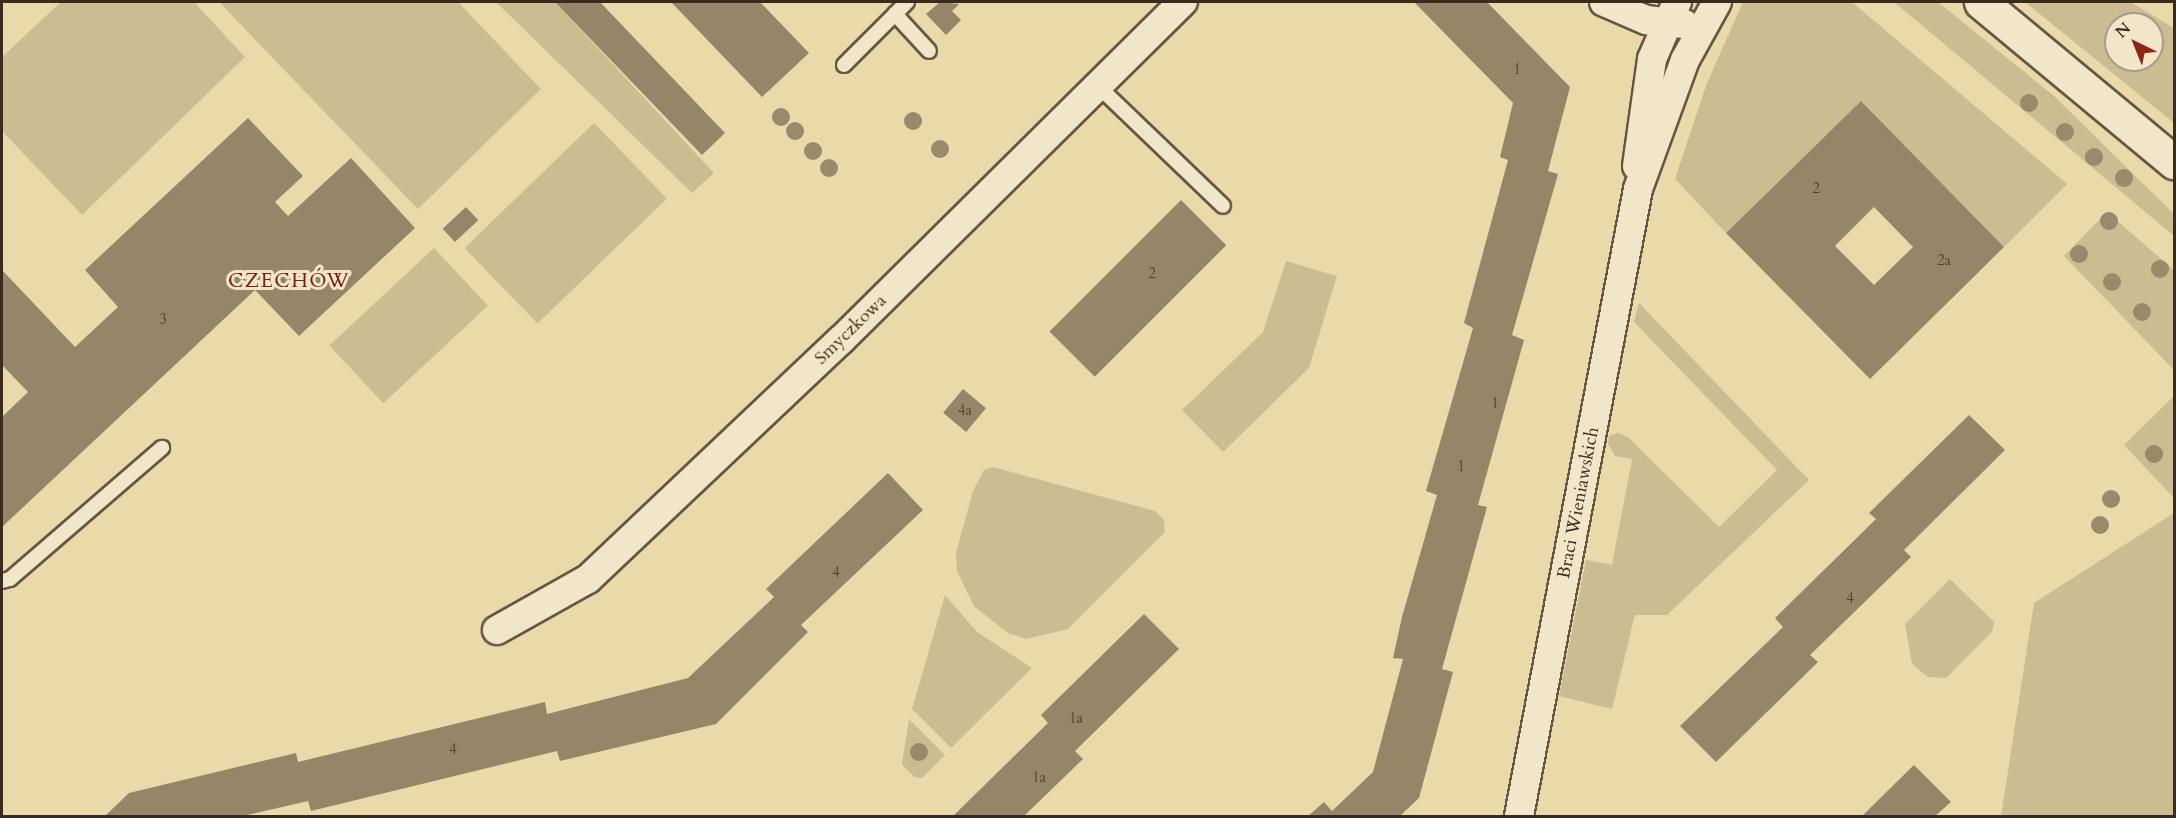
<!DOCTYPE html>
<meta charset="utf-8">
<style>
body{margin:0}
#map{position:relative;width:2176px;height:818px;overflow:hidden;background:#eadaaa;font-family:Cardo,serif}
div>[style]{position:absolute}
.green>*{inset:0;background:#ccbc92;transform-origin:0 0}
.building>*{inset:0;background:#958667;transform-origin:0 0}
.roads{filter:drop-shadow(2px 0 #655742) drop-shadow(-2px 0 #655742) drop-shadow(0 2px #655742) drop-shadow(0 -2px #655742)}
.lane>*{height:14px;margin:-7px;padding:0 7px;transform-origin:7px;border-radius:7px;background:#f1e7c8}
.street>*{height:28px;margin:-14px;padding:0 14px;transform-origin:14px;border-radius:14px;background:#f1e7c8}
.secondary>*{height:33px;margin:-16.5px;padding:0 16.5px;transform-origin:16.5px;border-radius:16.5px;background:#f1e7c8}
.trees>*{width:18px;height:18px;margin:-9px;border-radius:50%;background:#998a6a}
span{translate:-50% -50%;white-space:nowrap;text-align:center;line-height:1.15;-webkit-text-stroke:6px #f1e7c8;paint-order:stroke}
.number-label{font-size:15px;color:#504231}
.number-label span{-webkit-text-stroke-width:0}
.street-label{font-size:18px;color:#392b1f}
.neighbourhood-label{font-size:20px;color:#7a1f14;letter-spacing:1.5px}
.frame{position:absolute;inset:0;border:3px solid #392b1f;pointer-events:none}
.north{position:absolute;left:2104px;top:12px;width:60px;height:60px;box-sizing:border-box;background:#f1e7c8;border:2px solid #a79c84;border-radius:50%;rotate:317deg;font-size:16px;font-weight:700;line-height:24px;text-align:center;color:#392b1f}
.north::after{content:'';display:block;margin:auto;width:21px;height:27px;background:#8f2418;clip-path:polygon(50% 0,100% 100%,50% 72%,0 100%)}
</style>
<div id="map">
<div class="green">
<i style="clip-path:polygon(61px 2px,194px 2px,245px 57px,82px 215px,2px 131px,2px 57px)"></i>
<i style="clip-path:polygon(219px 2px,458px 2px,541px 89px,418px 209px)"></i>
<i style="clip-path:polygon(496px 2px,555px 2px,714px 173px,692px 193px)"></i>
<i style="clip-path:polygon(1743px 2px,1852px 2px,2067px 184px,2004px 247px,1861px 101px,1726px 233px,1675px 179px,1707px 83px)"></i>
<i style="clip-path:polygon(1894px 2px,1938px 2px,2054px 96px,2174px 214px,2174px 236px)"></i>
<i style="clip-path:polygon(evenodd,2025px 2px,2130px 2px,2174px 28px,2174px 123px,2025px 2px,2116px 24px,2152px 24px,2152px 60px,2116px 60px,2116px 24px)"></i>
<i style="left:594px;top:123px;width:105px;height:180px;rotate:46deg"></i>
<i style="clip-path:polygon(2107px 212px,2174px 270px,2174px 370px,2064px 256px)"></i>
<i style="left:434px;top:248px;width:79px;height:143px;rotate:47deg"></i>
<i style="clip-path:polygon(1286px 261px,1337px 276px,1309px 368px,1223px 452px,1182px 410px,1263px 332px)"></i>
<i style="clip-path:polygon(1639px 303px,1809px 480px,1667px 615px,1635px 615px,1612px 709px,1559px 696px,1586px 560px,1612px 565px,1632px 459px,1615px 456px,1608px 444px,1609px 436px,1618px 433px,1628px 437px,1719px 527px,1777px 470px,1634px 322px)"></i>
<i style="clip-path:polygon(2174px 396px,2174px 498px,2124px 445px)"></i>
<i style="clip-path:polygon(993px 467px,1155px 511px,1164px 520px,1165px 532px,1068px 629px,1026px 639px,1008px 633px,974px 606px,957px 571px,956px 553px,973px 491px,984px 470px)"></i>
<i style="clip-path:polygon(2174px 513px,2174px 816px,2001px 816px,2034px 603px)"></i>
<i style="clip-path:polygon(1950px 579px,1994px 622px,1992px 632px,1946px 678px,1928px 677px,1912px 664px,1905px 624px)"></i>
<i style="clip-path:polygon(945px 595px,977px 632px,1032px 668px,951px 748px,912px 709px)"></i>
<i style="clip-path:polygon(909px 719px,945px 755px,922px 778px,914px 777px,902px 764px)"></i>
</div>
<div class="building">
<i style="clip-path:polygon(555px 2px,600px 2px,725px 133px,702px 155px)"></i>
<i style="clip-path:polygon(671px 2px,760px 2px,809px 53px,762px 97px)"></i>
<i style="clip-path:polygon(940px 2px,959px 4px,952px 11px,961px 20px,946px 35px,926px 14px)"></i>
<i style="clip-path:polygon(1414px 2px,1487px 2px,1570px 87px,1548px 171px,1558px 174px,1512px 335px,1524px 340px,1478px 505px,1487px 507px,1442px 669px,1453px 672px,1419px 798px,1400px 816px,1308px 816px,1324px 802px,1332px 811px,1373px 772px,1403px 659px,1393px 658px,1402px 617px,1437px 495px,1426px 491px,1473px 328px,1464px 323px,1508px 160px,1500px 157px,1513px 103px)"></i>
<i style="clip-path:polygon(evenodd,1861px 101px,2004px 247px,1870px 379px,1726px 233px,1861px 101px,1874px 207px,1913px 247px,1874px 285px,1835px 246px,1874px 207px)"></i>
<i style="clip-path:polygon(248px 118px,303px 176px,275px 202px,288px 216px,351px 158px,415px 228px,299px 336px,255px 290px,2px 527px,2px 417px,28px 392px,2px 365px,2px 270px,75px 347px,118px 307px,85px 270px)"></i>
<i style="left:1181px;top:200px;width:64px;height:186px;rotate:45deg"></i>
<i style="left:466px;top:207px;width:18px;height:32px;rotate:47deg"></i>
<i style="left:963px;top:389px;width:30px;height:31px;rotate:40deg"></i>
<i style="clip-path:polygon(1969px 415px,2005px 450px,1904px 550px,1911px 557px,1810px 655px,1818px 662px,1716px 762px,1680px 726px,1783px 627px,1775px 618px,1876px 519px,1869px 513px)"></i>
<i style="clip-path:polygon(888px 473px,923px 510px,801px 625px,808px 632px,716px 724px,560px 761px,557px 751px,311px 811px,308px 801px,243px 816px,105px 816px,129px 793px,296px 753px,298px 762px,545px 702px,547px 714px,688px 678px,774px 597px,766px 589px)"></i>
<i style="clip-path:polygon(1144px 614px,1179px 649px,1075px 751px,1083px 759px,1024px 816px,953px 816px,1048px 723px,1041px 715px)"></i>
<i style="clip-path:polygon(1914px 765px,1951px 802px,1935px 816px,1862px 816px)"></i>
</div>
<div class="roads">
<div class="lane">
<i style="left:907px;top:2px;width:17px;rotate:135deg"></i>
<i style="left:895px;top:14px;width:50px;rotate:47.4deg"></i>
<i style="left:844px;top:65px;width:72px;rotate:-45deg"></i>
<i style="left:1098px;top:86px;width:173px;rotate:43.8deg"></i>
<i style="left:2px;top:581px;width:8px;rotate:-14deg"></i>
<i style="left:10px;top:579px;width:201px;rotate:-40.8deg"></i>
</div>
<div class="street">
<i style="left:1604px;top:2px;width:46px;rotate:23.2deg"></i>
<i style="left:1646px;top:20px;width:39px;rotate:6deg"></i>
<i style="left:1637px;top:166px;width:108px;rotate:-82deg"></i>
<i style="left:1652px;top:59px;width:62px;rotate:-66.3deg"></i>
<i style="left:497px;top:630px;width:104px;rotate:-29.3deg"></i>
<i style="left:588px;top:579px;width:348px;rotate:-43.4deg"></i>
<i style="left:841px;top:340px;width:481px;rotate:-44.7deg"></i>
<i style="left:1519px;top:816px;width:638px;rotate:-79.25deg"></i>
<i style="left:1638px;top:189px;width:137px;rotate:-70deg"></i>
<i style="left:1685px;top:60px;width:66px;rotate:-61.1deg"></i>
</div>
<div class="secondary">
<i style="left:1981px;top:2px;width:251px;rotate:39.7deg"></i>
</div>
</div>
<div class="trees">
<i style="left:2029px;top:103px"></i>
<i style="left:781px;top:117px"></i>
<i style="left:913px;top:121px"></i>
<i style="left:795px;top:131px"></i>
<i style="left:2065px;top:132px"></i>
<i style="left:940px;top:149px"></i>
<i style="left:813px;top:151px"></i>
<i style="left:2094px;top:157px"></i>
<i style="left:829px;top:168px"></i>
<i style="left:2124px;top:178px"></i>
<i style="left:2109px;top:221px"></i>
<i style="left:2079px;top:254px"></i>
<i style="left:2160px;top:269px"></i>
<i style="left:2112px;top:282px"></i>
<i style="left:2142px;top:312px"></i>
<i style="left:2154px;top:454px"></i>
<i style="left:2111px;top:499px"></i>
<i style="left:2100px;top:525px"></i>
<i style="left:919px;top:752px"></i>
</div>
<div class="number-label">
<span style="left:1517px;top:70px">1</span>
<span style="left:1816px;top:189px">2</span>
<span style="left:1944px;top:261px">2a</span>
<span style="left:1152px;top:274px">2</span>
<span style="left:163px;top:320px">3</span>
<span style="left:1495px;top:404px">1</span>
<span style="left:965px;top:411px">4a</span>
<span style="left:1461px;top:467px">1</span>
<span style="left:836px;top:573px">4</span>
<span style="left:1850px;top:599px">4</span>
<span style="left:1076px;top:719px">1a</span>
<span style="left:453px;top:750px">4</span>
<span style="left:1039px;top:778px">1a</span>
</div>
<div class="street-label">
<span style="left:851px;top:330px;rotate:-44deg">Smyczkowa</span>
<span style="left:1579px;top:503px;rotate:-79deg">Braci Wieniawskich</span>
</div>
<div class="neighbourhood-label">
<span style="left:289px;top:280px">CZECHÓW</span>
</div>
<div class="frame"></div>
<div class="north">N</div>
</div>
